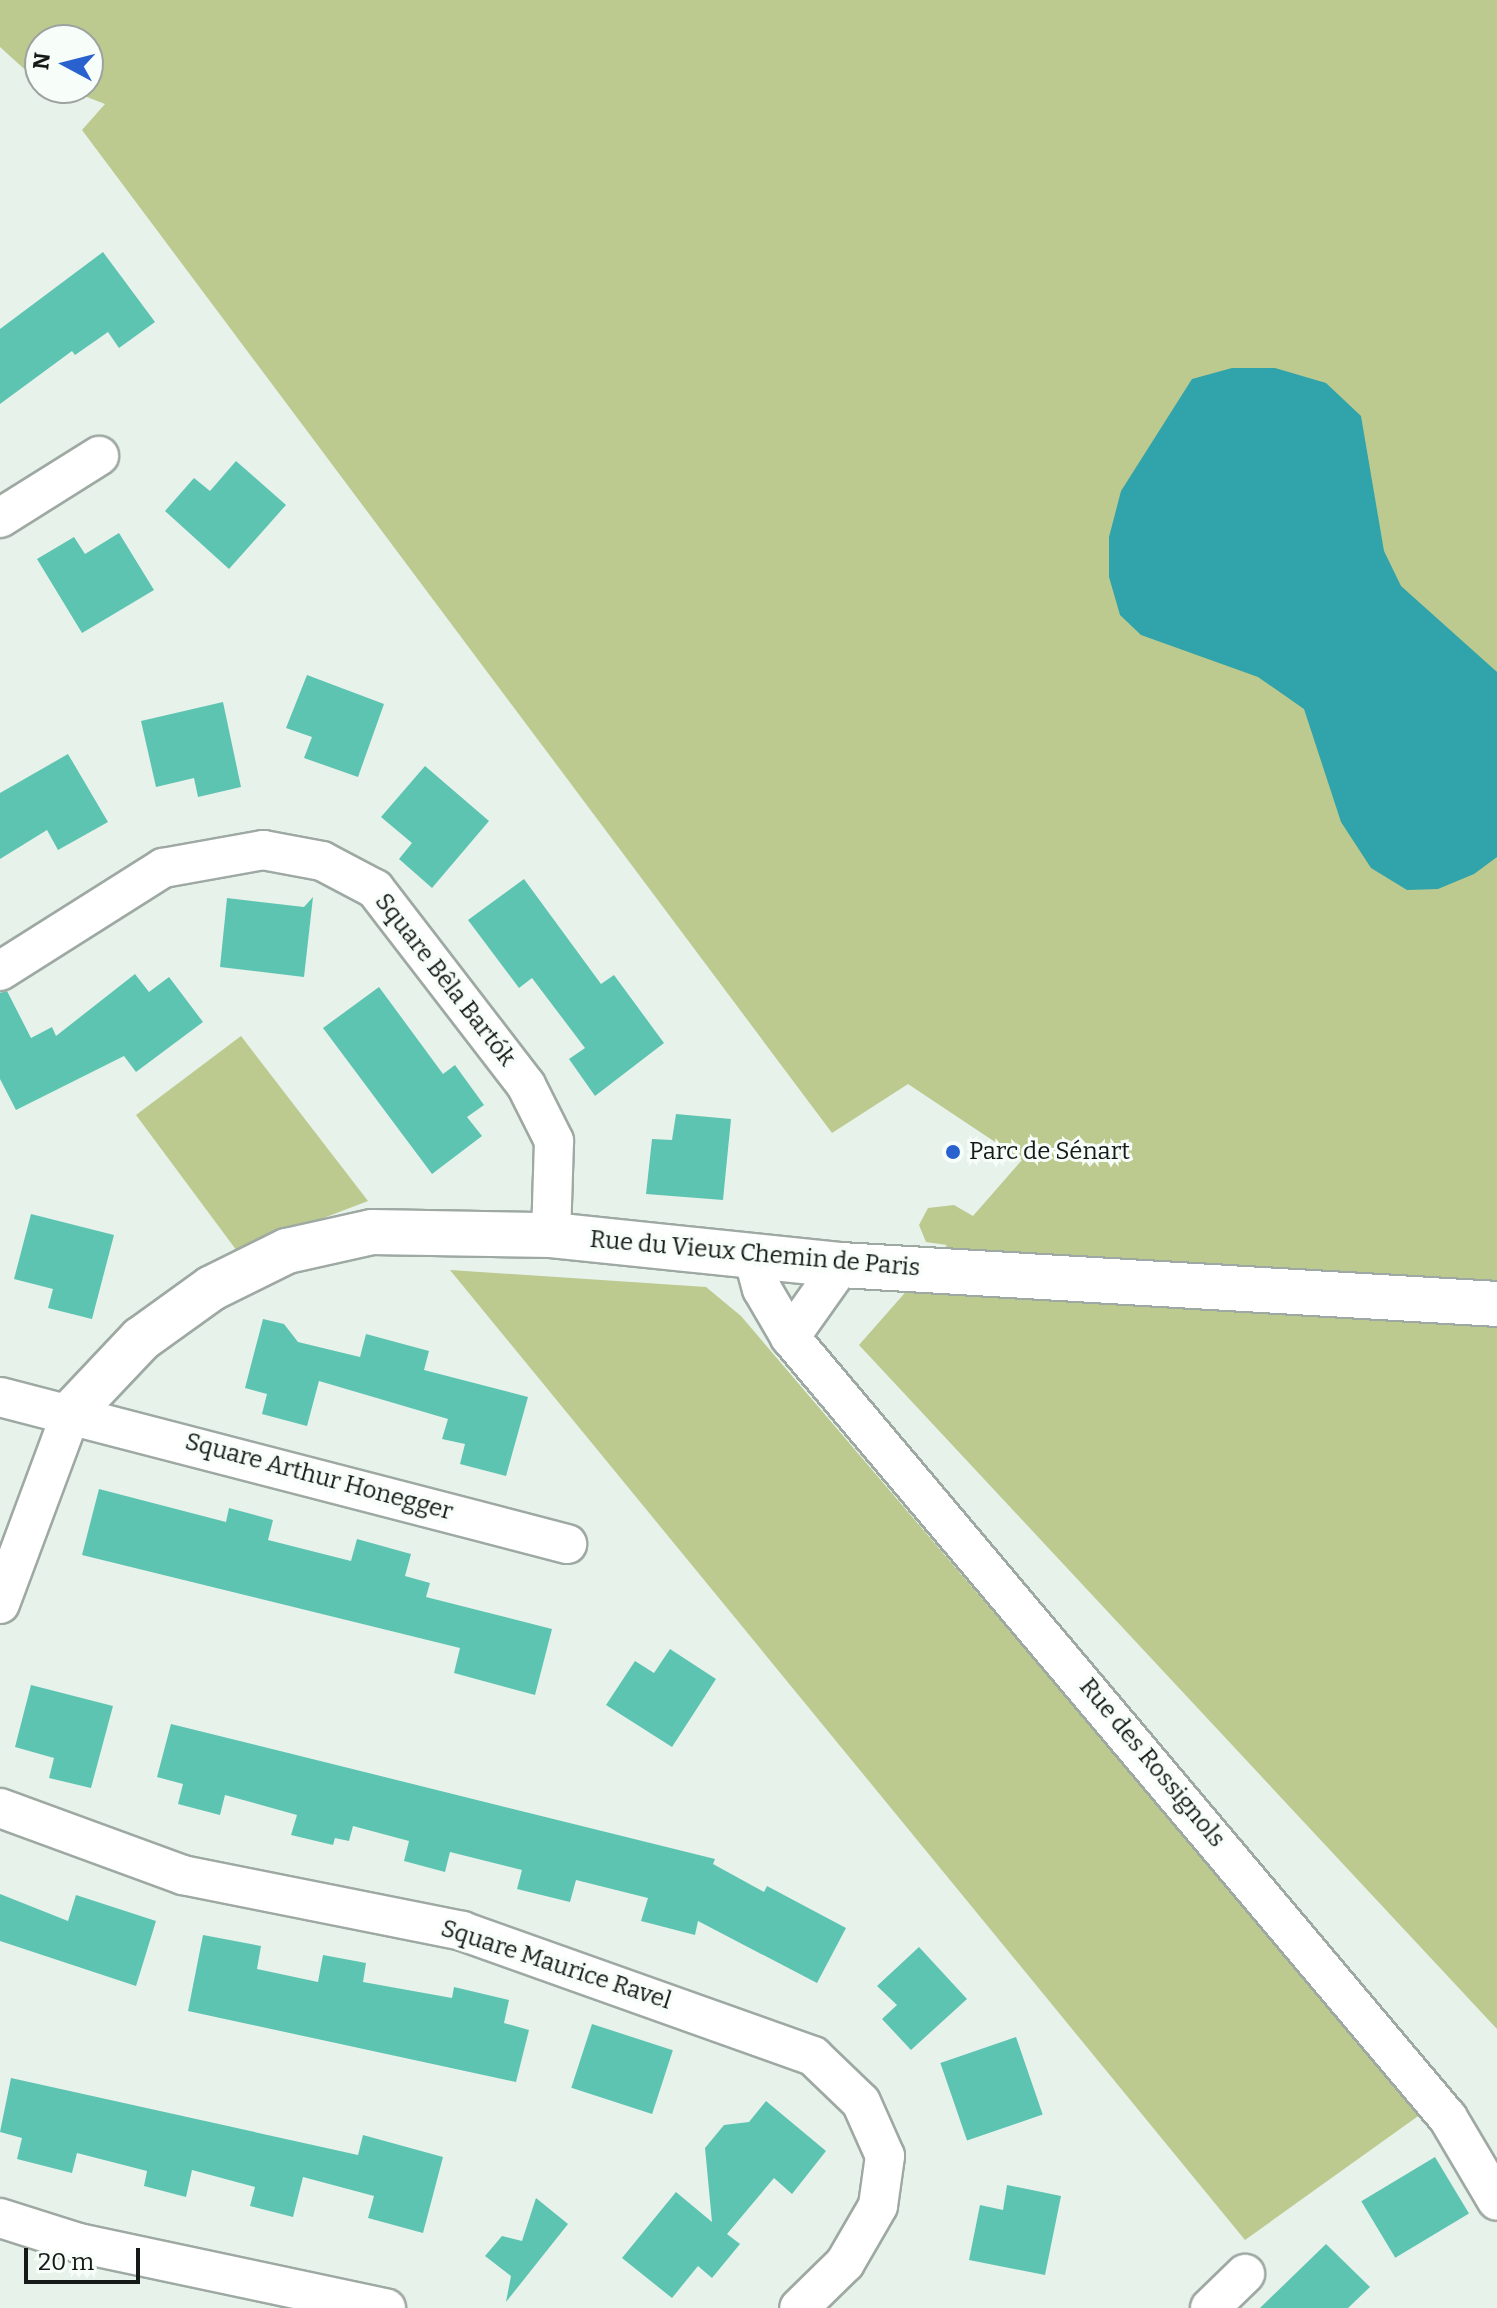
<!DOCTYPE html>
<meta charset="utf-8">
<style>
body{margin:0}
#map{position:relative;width:1497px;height:2308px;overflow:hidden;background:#e7f2eb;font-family:Bitter,serif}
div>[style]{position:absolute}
.green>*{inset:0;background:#bcc98f}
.water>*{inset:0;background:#30a4aa}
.building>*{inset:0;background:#5ec4b2;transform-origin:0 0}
.roads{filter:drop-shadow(2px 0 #9ea9a3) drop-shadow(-2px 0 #9ea9a3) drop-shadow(0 2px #9ea9a3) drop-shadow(0 -2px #9ea9a3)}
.street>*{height:38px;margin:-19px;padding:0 19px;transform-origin:19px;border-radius:19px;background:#fff}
.secondary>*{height:44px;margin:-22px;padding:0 22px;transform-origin:22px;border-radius:22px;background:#fff}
.dots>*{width:22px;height:22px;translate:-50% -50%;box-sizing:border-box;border:4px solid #f7fefa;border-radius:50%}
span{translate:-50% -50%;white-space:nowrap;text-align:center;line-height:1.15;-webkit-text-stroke:6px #f7fefa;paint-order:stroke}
.street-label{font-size:24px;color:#151917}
.poi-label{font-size:24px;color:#151917}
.left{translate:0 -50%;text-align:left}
.north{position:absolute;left:24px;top:24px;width:80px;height:80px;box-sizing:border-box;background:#f7fefa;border:2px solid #9da29f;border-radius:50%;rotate:277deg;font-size:22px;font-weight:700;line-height:32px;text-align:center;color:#151917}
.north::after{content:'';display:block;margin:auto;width:28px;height:36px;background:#2961cf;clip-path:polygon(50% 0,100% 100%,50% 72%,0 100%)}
.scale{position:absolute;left:24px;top:2248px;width:116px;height:36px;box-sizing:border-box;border:4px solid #151917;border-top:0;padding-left:10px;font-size:24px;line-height:28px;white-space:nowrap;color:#151917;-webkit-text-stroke:6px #f7fefa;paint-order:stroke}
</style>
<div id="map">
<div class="green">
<i style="clip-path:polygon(0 0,1497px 0,1497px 2029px,859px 1345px,947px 1245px,926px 1242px,919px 1225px,928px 1208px,954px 1205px,973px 1216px,1022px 1160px,908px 1084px,832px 1133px,82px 130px,105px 104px,64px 88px,88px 88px,88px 40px,40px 40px,40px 79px,32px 76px,0 47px)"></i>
<i style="clip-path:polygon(241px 1036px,368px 1201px,237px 1251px,136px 1115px)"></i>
<i style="clip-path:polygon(450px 1270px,706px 1287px,741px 1316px,1421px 2114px,1245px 2240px)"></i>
</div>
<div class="water">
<i style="clip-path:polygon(1232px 368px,1275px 368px,1326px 383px,1361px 416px,1384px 551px,1401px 586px,1497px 672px,1497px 857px,1474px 874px,1438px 889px,1407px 890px,1371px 868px,1341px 822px,1304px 709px,1258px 677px,1141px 635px,1120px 615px,1109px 577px,1109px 537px,1121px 491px,1192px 379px)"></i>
</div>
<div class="building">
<i style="clip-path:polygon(103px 252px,155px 322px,119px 348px,108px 332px,75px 355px,72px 351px,0 404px,0 329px)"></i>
<i style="clip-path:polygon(236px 461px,286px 505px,229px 569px,165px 511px,194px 478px,210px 491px)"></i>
<i style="clip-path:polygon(119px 533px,154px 590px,82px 633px,37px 559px,74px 537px,85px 554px)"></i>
<i style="clip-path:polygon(307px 675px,384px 704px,358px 777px,304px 758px,312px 737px,286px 728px)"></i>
<i style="clip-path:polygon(223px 702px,241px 787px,198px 797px,194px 778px,156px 787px,141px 721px)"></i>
<i style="clip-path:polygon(68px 754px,108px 822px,58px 850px,47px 830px,0 859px,0 793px)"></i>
<i style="clip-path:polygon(425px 766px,489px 821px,432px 888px,399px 859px,412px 843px,381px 817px)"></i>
<i style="clip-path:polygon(524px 879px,601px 984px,614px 975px,664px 1043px,595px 1096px,569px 1059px,585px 1048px,532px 978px,519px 988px,468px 920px)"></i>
<i style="clip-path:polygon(313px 897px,304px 977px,220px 967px,227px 898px,304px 907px)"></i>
<i style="clip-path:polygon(135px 974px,149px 992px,169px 977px,203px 1022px,136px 1072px,124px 1056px,16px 1110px,0 1079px,0 993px,7px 991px,31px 1038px,52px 1027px,56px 1036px)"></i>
<i style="clip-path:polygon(379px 987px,443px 1074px,455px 1065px,484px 1105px,467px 1117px,482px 1136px,432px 1174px,323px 1028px)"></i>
<i style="clip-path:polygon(676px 1114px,731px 1119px,723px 1200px,646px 1194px,652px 1139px,672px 1140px)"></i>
<i style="clip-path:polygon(31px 1214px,114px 1235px,92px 1319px,48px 1308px,53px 1289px,14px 1279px)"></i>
<i style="clip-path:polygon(263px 1319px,284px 1324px,298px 1342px,360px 1357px,366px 1334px,429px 1351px,424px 1370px,528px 1397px,506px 1476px,460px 1464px,465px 1444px,442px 1439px,448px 1419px,319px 1381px,307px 1426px,262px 1414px,267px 1394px,245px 1388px)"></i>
<i style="clip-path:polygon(99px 1489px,226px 1522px,229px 1508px,273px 1520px,268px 1540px,351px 1561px,357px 1539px,411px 1554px,405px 1576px,430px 1583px,426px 1597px,552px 1629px,535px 1695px,454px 1673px,460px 1648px,82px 1555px)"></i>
<i style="clip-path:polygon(670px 1649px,716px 1679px,672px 1747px,606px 1705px,635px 1661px,654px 1673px)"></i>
<i style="clip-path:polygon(31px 1685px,113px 1706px,91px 1788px,49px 1778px,54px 1758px,15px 1747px)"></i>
<i style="clip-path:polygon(171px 1724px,715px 1859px,713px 1864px,764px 1892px,767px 1886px,846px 1928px,817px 1983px,698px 1921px,695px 1935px,641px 1921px,648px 1898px,576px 1880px,570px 1902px,517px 1889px,522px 1870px,450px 1852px,445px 1872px,404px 1861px,409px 1841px,353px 1826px,349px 1841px,335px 1838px,333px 1845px,291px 1835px,297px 1815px,225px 1795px,220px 1815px,178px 1804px,183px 1784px,157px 1777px)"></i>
<i style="clip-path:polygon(0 1894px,68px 1921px,76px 1895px,156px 1921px,136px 1986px,0 1941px)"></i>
<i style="clip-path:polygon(203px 1935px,261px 1946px,257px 1969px,318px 1982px,323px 1955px,366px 1963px,363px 1982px,452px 1998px,454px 1987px,509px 2000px,504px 2023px,529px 2030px,516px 2082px,188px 2011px)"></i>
<i style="clip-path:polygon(919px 1947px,967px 1999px,911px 2050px,882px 2019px,897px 2005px,877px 1986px)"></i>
<i style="left:592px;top:2024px;width:85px;height:67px;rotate:18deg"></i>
<i style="left:1016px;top:2037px;width:82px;height:80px;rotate:71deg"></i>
<i style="clip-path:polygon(11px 2078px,358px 2155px,363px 2135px,443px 2157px,423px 2233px,368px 2218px,374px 2196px,303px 2177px,293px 2217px,250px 2206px,255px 2187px,192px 2170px,186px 2197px,144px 2186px,147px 2171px,77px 2153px,72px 2173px,17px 2159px,22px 2138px,0 2132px)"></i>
<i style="clip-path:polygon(766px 2101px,826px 2151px,792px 2194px,774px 2178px,727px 2234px,740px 2244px,712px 2278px,698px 2266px,672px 2298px,622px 2258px,676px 2192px,712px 2222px,705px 2148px,724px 2125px,749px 2122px)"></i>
<i style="left:1435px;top:2157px;width:66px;height:86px;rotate:59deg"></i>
<i style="clip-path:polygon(1007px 2185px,1061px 2196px,1045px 2275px,969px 2260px,980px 2205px,1003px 2210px)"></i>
<i style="clip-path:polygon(536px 2198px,568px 2224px,506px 2302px,511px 2276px,485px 2256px,502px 2236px,522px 2241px)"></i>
<i style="clip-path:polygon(1326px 2244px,1370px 2287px,1348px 2308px,1260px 2308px)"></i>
</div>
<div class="roads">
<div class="street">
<i style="left:0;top:518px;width:117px;rotate:-32.1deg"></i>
<i style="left:0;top:971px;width:193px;rotate:-32.3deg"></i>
<i style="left:163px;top:868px;width:102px;rotate:-10.2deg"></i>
<i style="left:263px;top:850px;width:60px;rotate:10.6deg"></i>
<i style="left:322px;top:861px;width:60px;rotate:27.8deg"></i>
<i style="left:375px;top:889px;width:247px;rotate:52.4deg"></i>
<i style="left:526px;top:1085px;width:63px;rotate:63.4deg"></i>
<i style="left:554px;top:1141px;width:94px;rotate:91.8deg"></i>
<i style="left:753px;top:1256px;width:34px;rotate:75deg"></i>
<i style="left:762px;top:1289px;width:56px;rotate:59.7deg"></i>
<i style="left:790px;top:1337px;width:1021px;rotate:49.89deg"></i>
<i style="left:1448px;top:2118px;width:96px;rotate:59.4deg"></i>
<i style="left:790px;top:1337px;width:88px;rotate:-54.7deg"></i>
<i style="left:0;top:1397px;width:586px;rotate:14.53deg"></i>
<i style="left:0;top:1604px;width:204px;rotate:-69.6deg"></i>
<i style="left:0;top:1808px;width:195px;rotate:20.1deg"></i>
<i style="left:183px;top:1875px;width:285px;rotate:11.3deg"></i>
<i style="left:462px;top:1931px;width:373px;rotate:19.6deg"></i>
<i style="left:813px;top:2056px;width:66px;rotate:43.8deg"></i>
<i style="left:861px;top:2102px;width:59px;rotate:66deg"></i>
<i style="left:885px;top:2156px;width:50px;rotate:98deg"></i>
<i style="left:878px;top:2206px;width:66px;rotate:120.1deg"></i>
<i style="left:845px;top:2263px;width:64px;rotate:135.6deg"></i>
<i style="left:0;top:2218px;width:83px;rotate:17.6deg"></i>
<i style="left:79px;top:2243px;width:314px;rotate:12deg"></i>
<i style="left:1210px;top:2308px;width:49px;rotate:-44.2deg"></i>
</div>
<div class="secondary">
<i style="left:71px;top:1413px;width:102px;rotate:-46.6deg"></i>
<i style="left:141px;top:1339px;width:87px;rotate:-35.7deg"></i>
<i style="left:212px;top:1288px;width:84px;rotate:-26.3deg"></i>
<i style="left:287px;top:1251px;width:87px;rotate:-12.6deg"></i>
<i style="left:372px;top:1232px;width:179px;rotate:1deg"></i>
<i style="left:551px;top:1235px;width:292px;rotate:5.9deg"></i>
<i style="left:841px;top:1265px;width:657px;rotate:3.4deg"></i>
</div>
</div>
<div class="dots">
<i style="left:953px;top:1152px;background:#2961cf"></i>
</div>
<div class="street-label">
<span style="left:445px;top:980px;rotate:52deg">Square Bêla Bartók</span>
<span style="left:755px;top:1254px;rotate:5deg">Rue du Vieux Chemin de Paris</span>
<span style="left:319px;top:1477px;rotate:15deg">Square Arthur Honegger</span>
<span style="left:1152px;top:1763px;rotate:50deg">Rue des Rossignols</span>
<span style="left:556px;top:1965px;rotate:18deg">Square Maurice Ravel</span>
</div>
<div class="poi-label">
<span class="left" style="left:969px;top:1152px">Parc de Sénart</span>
</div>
<div class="north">N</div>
<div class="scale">20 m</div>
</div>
